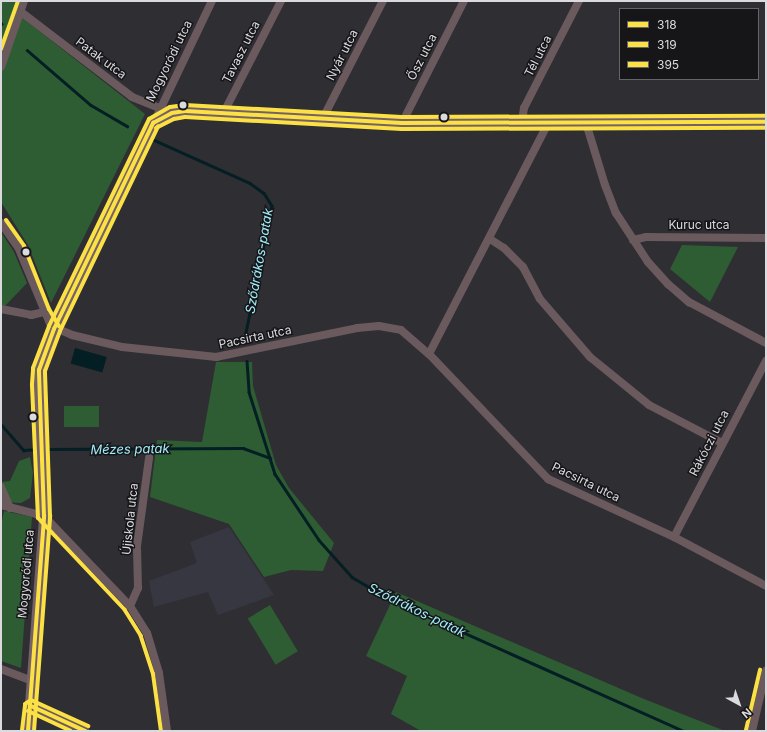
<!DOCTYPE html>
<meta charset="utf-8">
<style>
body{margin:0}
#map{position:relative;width:767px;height:732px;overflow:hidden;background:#2f2e33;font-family:Inter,sans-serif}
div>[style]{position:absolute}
.built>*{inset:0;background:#373742}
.green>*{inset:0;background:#2e5d33;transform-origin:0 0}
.water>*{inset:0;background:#041f23;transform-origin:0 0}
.stream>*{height:2.5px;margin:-1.25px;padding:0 1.25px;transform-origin:1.25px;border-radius:1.25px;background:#041f23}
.minor>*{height:8px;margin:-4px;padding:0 4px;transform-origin:4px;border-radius:4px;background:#6a5a5e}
.major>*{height:11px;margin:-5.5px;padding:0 5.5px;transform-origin:5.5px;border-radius:5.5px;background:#756167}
.bus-1>*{height:4px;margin:-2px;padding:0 2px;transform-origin:2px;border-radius:2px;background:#fbe143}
.bus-2>*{height:4px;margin:-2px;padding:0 2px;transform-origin:2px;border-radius:2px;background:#fbe143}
.bus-3>*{height:4px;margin:-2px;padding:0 2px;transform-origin:2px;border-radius:2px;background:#fbe143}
.dots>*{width:11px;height:11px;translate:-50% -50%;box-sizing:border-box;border:2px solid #161619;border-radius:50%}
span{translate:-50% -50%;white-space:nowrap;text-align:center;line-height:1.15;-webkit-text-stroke:3px #161619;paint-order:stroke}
.street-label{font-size:12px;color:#dbdadf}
.water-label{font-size:13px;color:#a0edf8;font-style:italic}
.frame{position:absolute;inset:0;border:2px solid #dbdadf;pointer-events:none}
.legend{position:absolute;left:619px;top:8px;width:140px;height:72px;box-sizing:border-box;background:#161619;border:1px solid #656468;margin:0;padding:5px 7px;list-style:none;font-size:12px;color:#dbdadf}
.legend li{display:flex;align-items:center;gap:8px;height:20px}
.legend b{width:20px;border:1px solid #656468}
.north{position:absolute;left:719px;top:684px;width:40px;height:40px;-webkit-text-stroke:3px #161619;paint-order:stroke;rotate:140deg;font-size:11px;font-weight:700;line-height:16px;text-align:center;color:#dbdadf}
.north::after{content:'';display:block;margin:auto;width:14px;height:18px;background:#dbdadf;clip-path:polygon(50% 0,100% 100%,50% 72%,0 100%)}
</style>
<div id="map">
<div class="built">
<i style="clip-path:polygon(229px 527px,274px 595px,218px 615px,208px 592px,154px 607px,149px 581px,197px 563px,190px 542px)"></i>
</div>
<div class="green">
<i style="clip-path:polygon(1px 1px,20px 1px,16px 13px,145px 114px,51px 303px,28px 245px,1px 202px)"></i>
<i style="clip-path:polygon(1px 232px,14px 252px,27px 283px,5px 306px,1px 305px)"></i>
<i style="clip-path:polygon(682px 245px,738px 247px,710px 302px,670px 269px)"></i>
<i style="clip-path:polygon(216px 362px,252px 362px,253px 386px,276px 465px,289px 488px,334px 543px,323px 571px,291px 570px,264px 577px,229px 524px,150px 497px,157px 440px,202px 442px)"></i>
<i style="left:99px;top:406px;width:21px;height:35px;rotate:90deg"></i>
<i style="clip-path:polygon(30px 457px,33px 473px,30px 498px,21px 503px,1px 502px,1px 482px,10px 481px,19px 461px)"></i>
<i style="clip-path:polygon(4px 511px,32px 517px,21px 668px,1px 661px,1px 525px)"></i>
<i style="clip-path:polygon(396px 592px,644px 699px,725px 731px,421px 731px,391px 714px,407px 676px,366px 656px)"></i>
<i style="left:270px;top:605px;width:54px;height:26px;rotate:59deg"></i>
</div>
<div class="water">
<i style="left:75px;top:348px;width:33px;height:16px;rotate:16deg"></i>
</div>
<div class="stream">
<i style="left:1px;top:23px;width:1px;rotate:45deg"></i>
<i style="left:27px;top:50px;width:84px;rotate:40.7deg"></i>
<i style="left:91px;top:105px;width:42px;rotate:30.3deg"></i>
<i style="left:154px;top:140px;width:105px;rotate:24.1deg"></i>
<i style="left:250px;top:183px;width:17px;rotate:36deg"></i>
<i style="left:264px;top:193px;width:15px;rotate:58deg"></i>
<i style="left:272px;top:206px;width:130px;rotate:101.6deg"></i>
<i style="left:247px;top:361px;width:31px;rotate:86deg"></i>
<i style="left:249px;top:392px;width:86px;rotate:72.4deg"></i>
<i style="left:275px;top:474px;width:79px;rotate:56.3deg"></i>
<i style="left:319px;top:540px;width:50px;rotate:48.3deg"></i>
<i style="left:352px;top:577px;width:45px;rotate:30.5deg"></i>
<i style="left:391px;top:600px;width:321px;rotate:24.1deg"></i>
<i style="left:1px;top:424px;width:35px;rotate:49deg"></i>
<i style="left:24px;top:450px;width:15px;rotate:-4deg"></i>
<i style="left:43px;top:449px;width:200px;rotate:-0.3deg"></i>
<i style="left:243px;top:448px;width:29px;rotate:20deg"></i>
</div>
<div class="minor">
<i style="left:21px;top:12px;width:140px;rotate:37.4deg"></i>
<i style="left:132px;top:97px;width:43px;rotate:21.8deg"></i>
<i style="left:1px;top:67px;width:70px;rotate:-70.8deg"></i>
<i style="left:158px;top:114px;width:125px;rotate:-64.5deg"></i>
<i style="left:223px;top:114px;width:127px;rotate:-62.8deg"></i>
<i style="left:322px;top:120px;width:134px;rotate:-62.9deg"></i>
<i style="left:522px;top:122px;width:14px;rotate:-82deg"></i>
<i style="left:524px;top:108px;width:120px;rotate:-62.8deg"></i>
<i style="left:402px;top:123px;width:137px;rotate:-63.1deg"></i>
<i style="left:586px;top:123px;width:65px;rotate:73deg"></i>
<i style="left:605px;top:185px;width:30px;rotate:69deg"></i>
<i style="left:616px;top:213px;width:59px;rotate:56.9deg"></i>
<i style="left:648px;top:262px;width:30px;rotate:48deg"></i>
<i style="left:668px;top:284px;width:28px;rotate:41deg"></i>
<i style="left:689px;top:302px;width:87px;rotate:28deg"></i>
<i style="left:1px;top:223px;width:32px;rotate:55deg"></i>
<i style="left:19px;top:249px;width:83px;rotate:67.4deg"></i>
<i style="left:51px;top:326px;width:23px;rotate:23deg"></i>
<i style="left:72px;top:335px;width:51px;rotate:13.5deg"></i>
<i style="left:122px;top:347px;width:95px;rotate:6.1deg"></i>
<i style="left:216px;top:357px;width:144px;rotate:-11.6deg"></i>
<i style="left:357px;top:328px;width:22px;rotate:-5deg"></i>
<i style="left:379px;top:326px;width:22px;rotate:10deg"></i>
<i style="left:401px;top:330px;width:37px;rotate:41deg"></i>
<i style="left:429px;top:354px;width:173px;rotate:46.4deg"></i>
<i style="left:548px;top:479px;width:139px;rotate:24.7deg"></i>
<i style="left:674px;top:537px;width:104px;rotate:28deg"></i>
<i style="left:490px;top:239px;width:17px;rotate:33deg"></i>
<i style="left:504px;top:248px;width:27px;rotate:45deg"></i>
<i style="left:523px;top:267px;width:36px;rotate:62deg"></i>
<i style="left:540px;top:299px;width:77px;rotate:49.2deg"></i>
<i style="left:590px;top:357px;width:76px;rotate:39.1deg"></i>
<i style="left:649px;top:405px;width:82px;rotate:27.5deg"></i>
<i style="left:633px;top:240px;width:13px;rotate:-13deg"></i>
<i style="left:646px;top:237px;width:120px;rotate:0.5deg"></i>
<i style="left:1px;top:309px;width:31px;rotate:11deg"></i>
<i style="left:31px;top:315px;width:13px;rotate:-13deg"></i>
<i style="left:429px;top:354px;width:260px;rotate:-62.7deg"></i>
<i style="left:1px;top:487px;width:23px;rotate:67deg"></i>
<i style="left:1px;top:505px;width:44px;rotate:14.3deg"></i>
<i style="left:44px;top:516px;width:124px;rotate:46.3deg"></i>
<i style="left:130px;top:606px;width:32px;rotate:58deg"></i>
<i style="left:147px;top:633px;width:42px;rotate:73.3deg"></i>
<i style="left:159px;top:673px;width:59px;rotate:82.1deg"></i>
<i style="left:674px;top:537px;width:199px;rotate:-62.4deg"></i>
<i style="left:130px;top:606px;width:20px;rotate:-66deg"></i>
<i style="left:138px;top:588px;width:42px;rotate:-91.4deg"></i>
<i style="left:137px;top:546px;width:89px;rotate:-82.2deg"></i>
<i style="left:1px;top:669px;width:33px;rotate:21deg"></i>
<i style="left:31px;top:706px;width:60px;rotate:24.8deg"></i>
<i style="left:752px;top:731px;width:62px;rotate:-76.9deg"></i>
</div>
<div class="major">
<i style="left:28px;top:731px;width:216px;rotate:-85.7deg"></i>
<i style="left:44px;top:516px;width:132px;rotate:-92.6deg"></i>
<i style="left:38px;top:384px;width:14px;rotate:-86deg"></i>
<i style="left:39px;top:370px;width:44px;rotate:-69.9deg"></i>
<i style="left:54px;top:329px;width:229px;rotate:-64.3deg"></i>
<i style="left:153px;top:123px;width:21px;rotate:-28deg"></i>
<i style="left:172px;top:113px;width:13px;rotate:-9deg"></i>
<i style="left:185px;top:111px;width:217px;rotate:3.2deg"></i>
<i style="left:402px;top:123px;width:364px;rotate:-0.2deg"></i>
</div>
<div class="bus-1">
<i style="left:153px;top:123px;width:21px;rotate:-28deg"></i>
<i style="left:172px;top:113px;width:13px;rotate:-9deg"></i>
<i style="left:185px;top:111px;width:217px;rotate:3.2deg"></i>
<i style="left:402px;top:123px;width:364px;rotate:-0.2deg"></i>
<i style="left:31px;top:706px;width:60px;rotate:24.8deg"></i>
<i style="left:28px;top:731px;width:216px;rotate:-85.7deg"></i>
<i style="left:44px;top:516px;width:146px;rotate:-92deg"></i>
<i style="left:39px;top:370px;width:44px;rotate:-69.9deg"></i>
<i style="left:54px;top:329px;width:229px;rotate:-64.3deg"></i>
</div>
<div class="bus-2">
<i style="left:156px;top:128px;width:20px;rotate:-27deg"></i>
<i style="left:174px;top:119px;width:11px;rotate:-10deg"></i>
<i style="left:185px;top:117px;width:217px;rotate:3.2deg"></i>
<i style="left:402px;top:129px;width:364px;rotate:-0.2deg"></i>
<i style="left:28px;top:711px;width:47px;rotate:24.9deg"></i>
<i style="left:34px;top:731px;width:216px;rotate:-85.7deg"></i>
<i style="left:50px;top:516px;width:145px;rotate:-92deg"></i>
<i style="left:45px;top:371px;width:43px;rotate:-69.4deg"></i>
<i style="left:60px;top:331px;width:227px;rotate:-64.4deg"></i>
</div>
<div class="bus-3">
<i style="left:1px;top:49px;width:51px;rotate:-70.5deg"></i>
<i style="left:6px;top:220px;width:32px;rotate:55deg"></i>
<i style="left:24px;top:246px;width:68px;rotate:68.4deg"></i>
<i style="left:49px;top:309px;width:20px;rotate:60deg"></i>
<i style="left:22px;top:730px;width:26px;rotate:-83deg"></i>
<i style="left:25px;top:704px;width:7px;rotate:-34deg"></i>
<i style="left:31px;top:700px;width:63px;rotate:24.5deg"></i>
<i style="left:746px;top:730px;width:62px;rotate:-76.9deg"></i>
<i style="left:161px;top:731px;width:58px;rotate:-98deg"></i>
<i style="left:153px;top:674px;width:40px;rotate:-108deg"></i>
<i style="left:141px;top:636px;width:31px;rotate:-122deg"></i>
<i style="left:125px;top:610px;width:127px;rotate:-133.4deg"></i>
<i style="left:38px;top:518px;width:134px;rotate:-92.6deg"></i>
<i style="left:32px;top:384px;width:16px;rotate:-86deg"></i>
<i style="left:33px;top:368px;width:45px;rotate:-69.1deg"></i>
<i style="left:49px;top:326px;width:230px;rotate:-64.2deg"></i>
<i style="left:149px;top:119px;width:24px;rotate:-30deg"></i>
<i style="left:170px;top:107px;width:15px;rotate:-8deg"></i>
<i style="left:185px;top:105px;width:217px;rotate:3.2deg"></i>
<i style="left:402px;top:117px;width:364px;rotate:-0.2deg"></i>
</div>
<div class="dots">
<i style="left:183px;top:105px;background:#dbdadf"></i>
<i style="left:444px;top:117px;background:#dbdadf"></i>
<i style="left:26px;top:252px;background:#dbdadf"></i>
<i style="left:33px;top:417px;background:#dbdadf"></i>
</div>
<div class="street-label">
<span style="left:241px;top:52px;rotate:-63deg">Tavasz utca</span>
<span style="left:342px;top:55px;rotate:-63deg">Nyár utca</span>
<span style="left:538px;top:56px;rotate:-63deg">Tél utca</span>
<span style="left:422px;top:57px;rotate:-63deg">Ősz utca</span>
<span style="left:101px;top:58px;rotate:37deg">Patak utca</span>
<span style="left:169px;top:61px;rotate:-64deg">Mogyoródi utca</span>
<span style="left:699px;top:225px">Kuruc utca</span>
<span style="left:255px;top:337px;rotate:-12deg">Pacsirta utca</span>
<span style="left:709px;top:443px;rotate:-63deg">Rákóczi utca</span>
<span style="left:586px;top:482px;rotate:26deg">Pacsirta utca</span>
<span style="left:130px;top:519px;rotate:-84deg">Újiskola utca</span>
<span style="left:26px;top:574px;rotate:-85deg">Mogyoródi utca</span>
</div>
<div class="water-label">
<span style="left:259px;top:261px;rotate:-80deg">Sződrákos-patak</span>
<span style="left:130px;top:449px;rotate:-1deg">Mézes patak</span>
<span style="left:417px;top:610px;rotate:26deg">Sződrákos-patak</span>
</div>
<div class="frame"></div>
<ul class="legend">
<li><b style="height:5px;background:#fbe143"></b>318</li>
<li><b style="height:5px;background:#fbe143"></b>319</li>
<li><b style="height:5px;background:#fbe143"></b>395</li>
</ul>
<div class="north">N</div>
</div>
